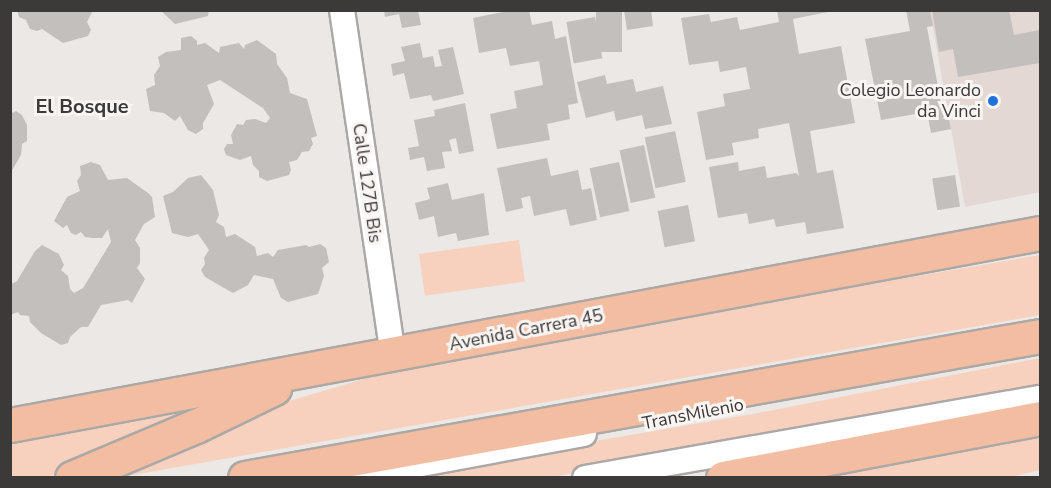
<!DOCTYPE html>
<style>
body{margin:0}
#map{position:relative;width:1051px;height:488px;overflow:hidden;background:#ebe8e6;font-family:"Nunito Sans",sans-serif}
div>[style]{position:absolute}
.built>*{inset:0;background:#e4d8d4}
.green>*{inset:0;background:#f7d1be;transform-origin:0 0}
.building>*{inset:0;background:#c2bfbd;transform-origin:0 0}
.roads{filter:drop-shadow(2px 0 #aba8a6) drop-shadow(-2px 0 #aba8a6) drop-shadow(0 2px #aba8a6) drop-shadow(0 -2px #aba8a6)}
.minor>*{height:24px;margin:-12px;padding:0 12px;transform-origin:12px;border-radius:12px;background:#fff}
.highway>*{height:33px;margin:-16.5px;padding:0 16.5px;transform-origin:16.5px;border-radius:16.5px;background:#f3bda2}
.dots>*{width:16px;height:16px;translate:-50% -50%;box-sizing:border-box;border:3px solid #f9f5f3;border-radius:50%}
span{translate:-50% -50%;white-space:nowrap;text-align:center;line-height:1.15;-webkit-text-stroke:6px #f9f5f3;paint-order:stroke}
.poi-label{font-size:18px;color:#3b3a39}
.right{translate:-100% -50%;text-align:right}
.street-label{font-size:18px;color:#3b3a39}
.neighbourhood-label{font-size:20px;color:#3b3a39;font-weight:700}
.frame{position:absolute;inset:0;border:12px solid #3b3a39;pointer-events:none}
</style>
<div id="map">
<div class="built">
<i style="clip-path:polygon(930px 11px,1040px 11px,1040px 192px,965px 207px)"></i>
</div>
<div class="green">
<i style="left:519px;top:240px;width:42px;height:101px;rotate:82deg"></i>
<i style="clip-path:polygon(1040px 255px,1040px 315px,121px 477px,120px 472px,259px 410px,428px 360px)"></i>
<i style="clip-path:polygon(1040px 358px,1040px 389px,552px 477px,380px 478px,753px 414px)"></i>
<i style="clip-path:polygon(194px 411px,60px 474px,46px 477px,11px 478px,11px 442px)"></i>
<i style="clip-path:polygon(1040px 437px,1040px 470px,1011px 477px,821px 477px)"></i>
</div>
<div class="building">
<i style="clip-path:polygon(17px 10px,93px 10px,87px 22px,91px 30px,88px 36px,63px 43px,42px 29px,37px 31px,30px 29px,26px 20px,19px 17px)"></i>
<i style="clip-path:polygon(160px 10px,209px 10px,208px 16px,175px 24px)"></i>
<i style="clip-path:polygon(384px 10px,418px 10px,421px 25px,402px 28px,399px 14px,385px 17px)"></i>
<i style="clip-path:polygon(513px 10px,529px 10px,532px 25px,552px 21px,555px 39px,566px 36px,578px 103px,568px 105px,570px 119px,547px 124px,550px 140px,497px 149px,490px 114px,517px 108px,514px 91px,543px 85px,539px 61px,510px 66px,506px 48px,479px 53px,473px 18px)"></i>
<i style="left:596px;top:10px;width:26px;height:42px"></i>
<i style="clip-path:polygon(624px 10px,651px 10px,653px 26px,627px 30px)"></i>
<i style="clip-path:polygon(777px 10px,838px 10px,793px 19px,799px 54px,841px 46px,855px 123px,810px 131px,817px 173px,833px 170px,844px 228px,807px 234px,805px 222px,776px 227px,774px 219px,749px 224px,747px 213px,718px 218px,709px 167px,738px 162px,739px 171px,765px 166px,767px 178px,796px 173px,799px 176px,789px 123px,758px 129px,759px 138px,732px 143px,734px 155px,706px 160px,697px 112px,725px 106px,723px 94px,750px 89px,746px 67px,720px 72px,718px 61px,689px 65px,681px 18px,709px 14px,711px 22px,737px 17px,740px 30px,779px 22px)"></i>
<i style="clip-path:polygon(906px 10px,930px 10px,933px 26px,927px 27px,942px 109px,947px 109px,951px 129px,931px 133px,927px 112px,881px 120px,865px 39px,910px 31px)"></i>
<i style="clip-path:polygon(932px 10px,1009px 10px,1014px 35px,1040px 30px,1040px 63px,958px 77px,953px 49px,939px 52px)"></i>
<i style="left:595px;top:17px;width:42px;height:29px;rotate:80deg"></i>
<i style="clip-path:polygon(191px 36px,197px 41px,197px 45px,205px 43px,219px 53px,220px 47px,239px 43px,244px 49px,245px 45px,257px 40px,276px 54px,277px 64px,287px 78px,290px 93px,307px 99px,317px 136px,311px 138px,313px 144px,309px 151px,302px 152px,297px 160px,289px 162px,291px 170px,289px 175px,267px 181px,259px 177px,259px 171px,253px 165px,251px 156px,240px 160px,226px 155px,224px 149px,227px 144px,233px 144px,231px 135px,237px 124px,243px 125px,246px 120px,255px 119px,266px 123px,270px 118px,263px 108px,220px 80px,207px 85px,214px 104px,203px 123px,203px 129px,196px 134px,188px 130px,180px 116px,175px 121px,164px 113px,150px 111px,146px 89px,155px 85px,154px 75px,160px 66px,158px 57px,166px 52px,181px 50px,181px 38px)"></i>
<i style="clip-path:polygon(420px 43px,423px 58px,433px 56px,435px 67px,442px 66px,438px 50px,453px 47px,464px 94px,433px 101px,431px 95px,410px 99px,404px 73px,393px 76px,391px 64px,405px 61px,401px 47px)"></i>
<i style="clip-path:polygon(605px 75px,607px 84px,633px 79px,636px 92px,663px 86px,672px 124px,645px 129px,642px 115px,616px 121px,614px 111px,586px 118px,577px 82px)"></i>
<i style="clip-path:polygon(465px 103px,474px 151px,459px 154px,456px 138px,449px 140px,452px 151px,442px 152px,445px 168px,427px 171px,424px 157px,410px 160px,408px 148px,419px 146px,414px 120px,435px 116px,434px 110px)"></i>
<i style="clip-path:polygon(16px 111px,22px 115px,27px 125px,27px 141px,22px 144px,21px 155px,10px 174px,10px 114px)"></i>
<i style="left:675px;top:131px;width:52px;height:31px;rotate:78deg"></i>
<i style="left:644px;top:145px;width:54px;height:25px;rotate:78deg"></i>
<i style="clip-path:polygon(547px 158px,551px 176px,578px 170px,582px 190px,591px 188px,597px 220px,570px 226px,566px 209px,534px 216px,530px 196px,521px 198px,523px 208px,506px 212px,497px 168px)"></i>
<i style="clip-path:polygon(91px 162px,100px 165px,108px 180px,127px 178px,148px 193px,152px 197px,155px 217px,144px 224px,135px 240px,140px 248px,140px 263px,137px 268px,145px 279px,132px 303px,128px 300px,101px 305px,88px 327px,81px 327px,70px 337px,68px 343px,61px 345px,41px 333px,30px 322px,29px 316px,20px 315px,18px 312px,10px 315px,10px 285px,17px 281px,35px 251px,42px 245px,59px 254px,64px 265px,61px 270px,68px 276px,70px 289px,74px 293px,83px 288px,111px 242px,108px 229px,102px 238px,93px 238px,85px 237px,81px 232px,76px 235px,71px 233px,67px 225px,63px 228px,54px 221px,67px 197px,80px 191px,77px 181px,81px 175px,80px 166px)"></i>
<i style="left:619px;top:162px;width:50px;height:30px;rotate:78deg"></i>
<i style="clip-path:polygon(201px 175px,213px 190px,219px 215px,216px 222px,224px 227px,226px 237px,235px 234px,255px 247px,257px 256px,268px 253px,273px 257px,278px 250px,306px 245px,309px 247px,320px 244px,326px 248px,329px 262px,322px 268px,324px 276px,318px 294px,288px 302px,281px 298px,273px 279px,254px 275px,248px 285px,233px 293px,205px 277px,201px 270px,205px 264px,204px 258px,209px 250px,198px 234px,188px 237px,172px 233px,163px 196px,173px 192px,188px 178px)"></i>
<i style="left:955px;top:175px;width:32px;height:23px;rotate:81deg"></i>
<i style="clip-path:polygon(448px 183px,452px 200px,484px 193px,489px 235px,458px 241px,456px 233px,438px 237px,434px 216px,419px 220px,415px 203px,430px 199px,427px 188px)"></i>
<i style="left:688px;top:205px;width:37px;height:31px;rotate:79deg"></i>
</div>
<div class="roads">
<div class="minor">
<i style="left:342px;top:10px;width:350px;rotate:81.6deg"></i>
<i style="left:346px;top:478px;width:242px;rotate:-10.5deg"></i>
<i style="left:585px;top:478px;width:462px;rotate:-10deg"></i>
</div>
<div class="highway">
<i style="left:10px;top:425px;width:1048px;rotate:-10.56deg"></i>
<i style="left:72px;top:478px;width:134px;rotate:-22.8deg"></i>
<i style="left:196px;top:426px;width:87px;rotate:-26deg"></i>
<i style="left:245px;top:478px;width:808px;rotate:-10.13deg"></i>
<i style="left:723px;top:478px;width:323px;rotate:-10.7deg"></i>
</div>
</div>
<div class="dots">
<i style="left:993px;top:101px;background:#1f72dc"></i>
</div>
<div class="poi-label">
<span class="right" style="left:981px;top:101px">Colegio Leonardo<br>da Vinci</span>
</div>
<div class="street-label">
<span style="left:367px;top:183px;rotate:82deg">Calle 127B Bis</span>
<span style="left:526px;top:330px;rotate:-11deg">Avenida Carrera 45</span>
<span style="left:693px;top:414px;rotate:-11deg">TransMilenio</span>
</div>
<div class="neighbourhood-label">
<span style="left:82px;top:106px">El Bosque</span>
</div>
<div class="frame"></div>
</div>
